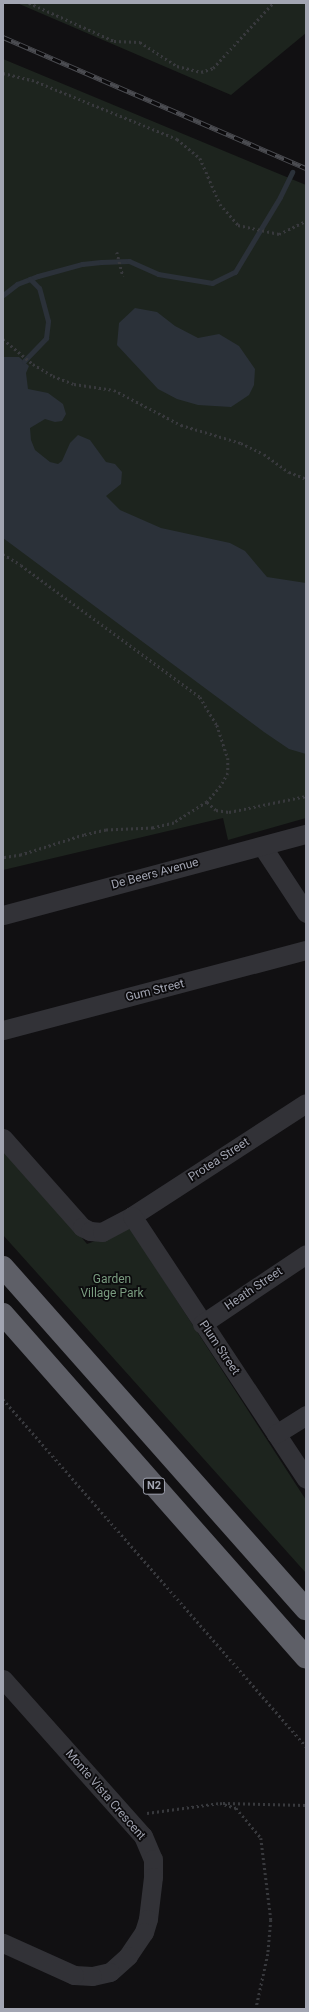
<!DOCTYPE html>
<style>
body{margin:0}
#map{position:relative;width:309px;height:2012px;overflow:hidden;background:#111012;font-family:Roboto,sans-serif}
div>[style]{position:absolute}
.green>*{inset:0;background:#1d241e}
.water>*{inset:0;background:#2b3139}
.stream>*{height:5px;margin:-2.5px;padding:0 2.5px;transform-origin:2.5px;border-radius:2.5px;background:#2b3139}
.path>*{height:2.5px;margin-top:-1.25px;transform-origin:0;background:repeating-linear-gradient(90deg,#38393d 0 2px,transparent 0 5px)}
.minor>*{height:19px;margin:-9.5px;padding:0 9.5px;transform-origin:9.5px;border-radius:9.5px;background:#323237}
.highway>*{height:22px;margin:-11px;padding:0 11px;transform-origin:11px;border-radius:11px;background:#5e5f67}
.rail>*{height:4.5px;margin-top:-2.25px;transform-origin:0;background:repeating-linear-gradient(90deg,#0c0b0d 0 9px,#4b4c51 0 18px);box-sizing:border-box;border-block:1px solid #4b4c51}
span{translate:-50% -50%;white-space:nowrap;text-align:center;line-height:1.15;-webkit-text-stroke:3.5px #0c0b0d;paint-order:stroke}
.shield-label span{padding:1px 3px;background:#0c0b0d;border:1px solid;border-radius:3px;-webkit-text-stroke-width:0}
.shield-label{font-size:11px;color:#a2a5b2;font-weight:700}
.street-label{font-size:12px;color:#a2a5b2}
.park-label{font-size:12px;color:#7a9c80}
.frame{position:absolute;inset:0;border:4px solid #a2a5b2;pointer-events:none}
</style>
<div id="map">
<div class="green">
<i style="clip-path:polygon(17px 3px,306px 3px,306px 33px,231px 95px)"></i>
<i style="clip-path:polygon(3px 59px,306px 185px,306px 818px,228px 840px,223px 818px,3px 870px)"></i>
<i style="clip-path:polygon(3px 1142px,87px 1244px,130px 1228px,306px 1500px,306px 1573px,3px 1235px)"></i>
</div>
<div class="water">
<i style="clip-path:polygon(135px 308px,157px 312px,175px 326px,198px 338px,219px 334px,239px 346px,255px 369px,254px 385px,249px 395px,231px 407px,198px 405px,177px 399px,158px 389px,117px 345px,119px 323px)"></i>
<i style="clip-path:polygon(3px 357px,19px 357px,29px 366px,26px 373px,28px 389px,48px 393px,63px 404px,66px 414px,62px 421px,55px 422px,45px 419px,30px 428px,31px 440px,35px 450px,50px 462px,58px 464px,62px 461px,70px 443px,78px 435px,90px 440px,106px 462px,115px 464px,122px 472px,121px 484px,106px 496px,120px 510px,161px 528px,230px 543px,245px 551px,267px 577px,306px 583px,306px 754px,289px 749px,264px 732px,3px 538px)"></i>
</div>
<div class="stream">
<i style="left:3px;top:295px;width:18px;rotate:-38deg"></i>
<i style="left:17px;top:284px;width:22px;rotate:-21deg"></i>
<i style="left:38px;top:276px;width:46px;rotate:-15.3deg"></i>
<i style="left:82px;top:264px;width:19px;rotate:-6deg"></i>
<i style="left:101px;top:262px;width:28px;rotate:-2deg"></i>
<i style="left:129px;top:261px;width:32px;rotate:24deg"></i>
<i style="left:158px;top:274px;width:55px;rotate:9.5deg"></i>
<i style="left:212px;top:283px;width:25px;rotate:-26deg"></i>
<i style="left:235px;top:272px;width:87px;rotate:-59deg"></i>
<i style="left:280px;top:197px;width:28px;rotate:-64deg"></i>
<i style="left:24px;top:361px;width:32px;rotate:-46deg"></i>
<i style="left:46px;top:338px;width:17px;rotate:-83deg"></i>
<i style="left:48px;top:321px;width:34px;rotate:-105deg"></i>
<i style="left:39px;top:288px;width:13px;rotate:-135deg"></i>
</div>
<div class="path">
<i style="left:29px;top:3px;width:93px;rotate:24.1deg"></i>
<i style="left:114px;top:41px;width:26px;rotate:2deg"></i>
<i style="left:140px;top:42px;width:44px;rotate:33deg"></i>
<i style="left:177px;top:66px;width:25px;rotate:14deg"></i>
<i style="left:201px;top:72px;width:13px;rotate:-18deg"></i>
<i style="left:213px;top:68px;width:88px;rotate:-47.3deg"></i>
<i style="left:3px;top:73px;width:30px;rotate:14deg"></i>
<i style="left:32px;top:80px;width:157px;rotate:22.1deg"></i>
<i style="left:177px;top:139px;width:30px;rotate:40deg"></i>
<i style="left:200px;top:158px;width:50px;rotate:66.5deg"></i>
<i style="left:220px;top:204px;width:28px;rotate:49deg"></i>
<i style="left:238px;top:225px;width:42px;rotate:12.4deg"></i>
<i style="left:279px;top:234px;width:30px;rotate:-26deg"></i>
<i style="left:117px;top:252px;width:25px;rotate:76deg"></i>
<i style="left:3px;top:339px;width:39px;rotate:40deg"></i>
<i style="left:33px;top:364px;width:23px;rotate:31deg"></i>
<i style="left:53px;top:376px;width:22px;rotate:21deg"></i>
<i style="left:74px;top:384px;width:40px;rotate:8.5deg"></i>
<i style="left:114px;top:390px;width:76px;rotate:27.6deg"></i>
<i style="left:181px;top:425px;width:63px;rotate:16.7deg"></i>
<i style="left:241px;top:443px;width:25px;rotate:26deg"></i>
<i style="left:264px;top:454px;width:31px;rotate:36deg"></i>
<i style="left:289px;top:472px;width:18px;rotate:22deg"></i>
<i style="left:3px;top:554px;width:21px;rotate:31deg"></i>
<i style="left:21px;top:565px;width:222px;rotate:36.4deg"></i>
<i style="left:200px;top:697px;width:33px;rotate:59deg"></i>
<i style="left:217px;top:725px;width:35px;rotate:72deg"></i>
<i style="left:228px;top:758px;width:15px;rotate:90deg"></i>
<i style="left:228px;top:773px;width:15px;rotate:118deg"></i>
<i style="left:221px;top:786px;width:21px;rotate:131deg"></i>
<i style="left:207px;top:802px;width:39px;rotate:148deg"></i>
<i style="left:174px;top:823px;width:22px;rotate:167deg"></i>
<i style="left:153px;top:828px;width:47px;rotate:177.6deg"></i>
<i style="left:106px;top:830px;width:23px;rotate:167deg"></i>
<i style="left:84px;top:835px;width:66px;rotate:162.4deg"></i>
<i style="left:21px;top:855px;width:18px;rotate:171deg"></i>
<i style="left:207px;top:802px;width:12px;rotate:42deg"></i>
<i style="left:216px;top:810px;width:13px;rotate:9deg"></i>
<i style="left:229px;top:812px;width:79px;rotate:-11.7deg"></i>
<i style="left:3px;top:1399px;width:461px;rotate:48.9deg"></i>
<i style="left:223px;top:1803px;width:83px;rotate:1.4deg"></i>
<i style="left:147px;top:1813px;width:74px;rotate:-7.8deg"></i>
<i style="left:220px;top:1803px;width:17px;rotate:17deg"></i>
<i style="left:236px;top:1808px;width:39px;rotate:50deg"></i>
<i style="left:261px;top:1838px;width:83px;rotate:83deg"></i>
<i style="left:271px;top:1920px;width:34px;rotate:95deg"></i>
<i style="left:268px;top:1954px;width:56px;rotate:102.3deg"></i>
</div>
<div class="minor">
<i style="left:262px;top:846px;width:80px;rotate:56.7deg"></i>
<i style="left:3px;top:915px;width:314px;rotate:-15deg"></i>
<i style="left:3px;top:1030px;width:313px;rotate:-14.8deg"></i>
<i style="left:3px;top:1138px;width:119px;rotate:48.4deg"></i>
<i style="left:82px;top:1227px;width:9px;rotate:27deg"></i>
<i style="left:90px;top:1231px;width:12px;rotate:5deg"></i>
<i style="left:102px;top:1232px;width:34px;rotate:-28deg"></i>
<i style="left:132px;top:1216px;width:207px;rotate:-33deg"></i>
<i style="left:132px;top:1216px;width:315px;rotate:56.5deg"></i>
<i style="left:202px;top:1324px;width:125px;rotate:-33.9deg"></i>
<i style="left:276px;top:1434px;width:36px;rotate:-32deg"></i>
<i style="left:3px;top:1679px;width:210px;rotate:48.3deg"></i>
<i style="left:143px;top:1836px;width:25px;rotate:67deg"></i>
<i style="left:153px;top:1859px;width:18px;rotate:90deg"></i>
<i style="left:153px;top:1877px;width:42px;rotate:96.8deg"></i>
<i style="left:148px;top:1919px;width:14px;rotate:107deg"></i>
<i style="left:144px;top:1932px;width:29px;rotate:124deg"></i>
<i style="left:128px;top:1956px;width:24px;rotate:138deg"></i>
<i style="left:110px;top:1972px;width:18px;rotate:167deg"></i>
<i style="left:92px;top:1976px;width:18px;rotate:-177deg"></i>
<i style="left:74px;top:1975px;width:78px;rotate:-155.7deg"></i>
</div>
<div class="highway">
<i style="left:3px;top:1267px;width:457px;rotate:48.5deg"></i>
<i style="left:3px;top:1314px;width:458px;rotate:48.6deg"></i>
</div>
<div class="rail">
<i style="left:3px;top:37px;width:330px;rotate:23.4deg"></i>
</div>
<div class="shield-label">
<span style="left:154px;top:1486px">N2</span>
</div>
<div class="street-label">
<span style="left:155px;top:874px;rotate:-15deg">De Beers Avenue</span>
<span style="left:155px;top:991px;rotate:-14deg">Gum Street</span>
<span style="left:219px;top:1160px;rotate:-33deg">Protea Street</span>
<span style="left:254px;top:1289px;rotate:-34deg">Heath Street</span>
<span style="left:219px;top:1348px;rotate:56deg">Plum Street</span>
<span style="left:105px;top:1795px;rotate:49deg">Monte Vista Crescent</span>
</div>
<div class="park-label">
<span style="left:112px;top:1287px">Garden<br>Village Park</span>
</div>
<div class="frame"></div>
</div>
